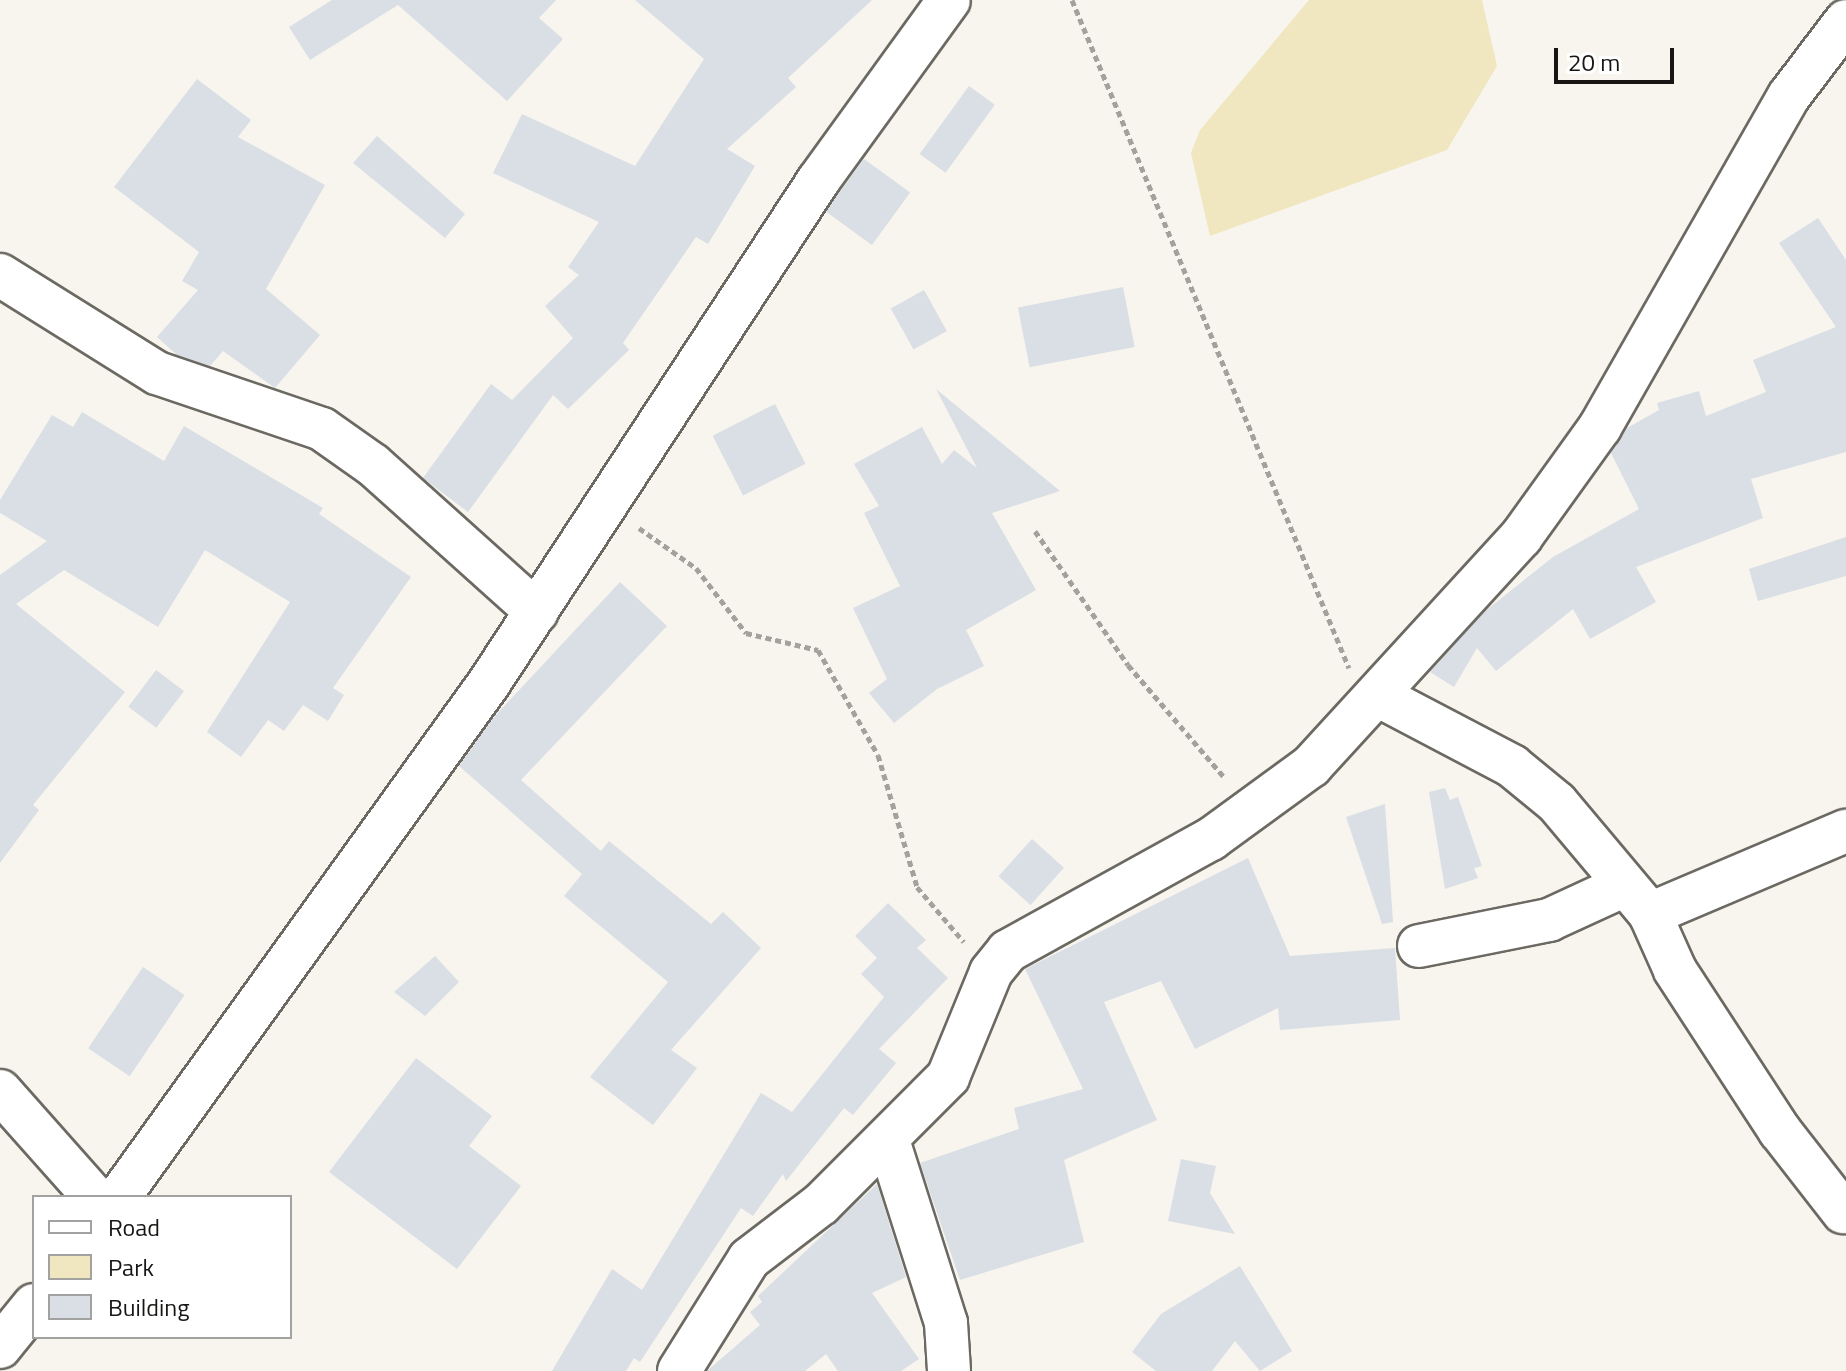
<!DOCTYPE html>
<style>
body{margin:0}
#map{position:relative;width:1846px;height:1371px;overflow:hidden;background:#f7f5ed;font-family:"Titillium Web",sans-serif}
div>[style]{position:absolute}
.green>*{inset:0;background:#f0e7c1}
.building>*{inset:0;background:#dadee5;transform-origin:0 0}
.path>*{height:5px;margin-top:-2.5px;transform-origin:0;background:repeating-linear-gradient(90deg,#a3a19c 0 6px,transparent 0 10px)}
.roads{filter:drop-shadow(2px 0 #6b6962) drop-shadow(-2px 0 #6b6962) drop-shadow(0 2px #6b6962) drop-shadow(0 -2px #6b6962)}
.minor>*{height:42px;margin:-21px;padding:0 21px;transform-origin:21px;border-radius:21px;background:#fff}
span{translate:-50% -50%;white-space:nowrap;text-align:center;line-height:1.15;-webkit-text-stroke:7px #fff;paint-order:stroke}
.legend{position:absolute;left:32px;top:1195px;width:260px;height:144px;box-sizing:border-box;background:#fff;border:2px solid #a2a2a1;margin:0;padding:10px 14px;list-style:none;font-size:24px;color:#171614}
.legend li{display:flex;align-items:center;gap:16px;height:40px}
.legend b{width:40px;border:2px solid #a2a2a1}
.scale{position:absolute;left:1554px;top:48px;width:120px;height:36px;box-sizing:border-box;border:4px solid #171614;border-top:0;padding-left:10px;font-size:24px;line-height:28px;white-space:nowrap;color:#171614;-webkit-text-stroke:6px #fff;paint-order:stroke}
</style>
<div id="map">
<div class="green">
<i style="clip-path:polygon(1309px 0,1482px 0,1497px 66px,1447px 150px,1210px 236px,1191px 153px,1200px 130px)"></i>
</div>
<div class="building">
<i style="clip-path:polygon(332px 0,556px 0,539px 18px,563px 39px,507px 101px,398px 5px,310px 60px,289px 27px)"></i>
<i style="clip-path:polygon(635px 0,872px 0,788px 78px,796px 87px,727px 149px,755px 166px,708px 244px,696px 237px,623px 343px,629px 350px,568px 409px,553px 395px,468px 512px,423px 478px,491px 384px,512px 400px,573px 338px,545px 306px,579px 275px,568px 267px,599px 222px,493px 173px,522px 114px,635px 166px,704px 59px)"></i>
<i style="clip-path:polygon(197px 79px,251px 120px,238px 137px,325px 185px,266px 289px,320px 335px,275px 388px,223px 351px,210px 366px,177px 355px,157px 337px,198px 290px,182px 281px,199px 252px,114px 187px)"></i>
<i style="left:969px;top:86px;width:32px;height:84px;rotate:36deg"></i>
<i style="clip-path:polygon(377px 136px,465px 214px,445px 238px,353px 163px)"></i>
<i style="left:864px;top:159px;width:57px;height:65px;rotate:36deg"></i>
<i style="clip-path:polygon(1818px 218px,1846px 260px,1846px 452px,1751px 479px,1763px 518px,1636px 567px,1656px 602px,1590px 639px,1573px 609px,1496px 671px,1477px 648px,1454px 687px,1430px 672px,1484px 612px,1553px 557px,1639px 509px,1611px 453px,1627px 428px,1659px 410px,1657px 403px,1699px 391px,1706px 416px,1766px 392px,1753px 360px,1836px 327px,1779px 243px)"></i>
<i style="left:1123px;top:287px;width:61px;height:107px;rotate:79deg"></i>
<i style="left:924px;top:290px;width:47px;height:38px;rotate:61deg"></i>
<i style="clip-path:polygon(936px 389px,1060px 491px,992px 513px,1036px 590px,966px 630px,984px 666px,937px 689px,894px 723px,869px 693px,887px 679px,853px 608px,900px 586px,864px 513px,879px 506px,854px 464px,922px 427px,942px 464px,954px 450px,977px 468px)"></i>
<i style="left:775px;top:404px;width:67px;height:70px;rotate:63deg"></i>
<i style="clip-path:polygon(82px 412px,164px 461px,184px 426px,323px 508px,319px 514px,411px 577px,333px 688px,344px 695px,328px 721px,303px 705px,284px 731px,268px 720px,241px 757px,207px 732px,290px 602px,205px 550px,158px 627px,64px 570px,16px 604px,125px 692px,33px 805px,39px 810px,0 863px,0 575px,47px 541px,0 513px,0 500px,52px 415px,73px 427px)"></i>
<i style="clip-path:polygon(1846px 537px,1846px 576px,1758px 601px,1749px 569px)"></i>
<i style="clip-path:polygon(620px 582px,667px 626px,521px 780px,601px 851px,609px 841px,711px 924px,723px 912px,761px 948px,671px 1050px,697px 1068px,653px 1125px,590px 1077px,668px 982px,564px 896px,582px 874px,459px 766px,494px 717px)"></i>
<i style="left:156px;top:670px;width:35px;height:46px;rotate:37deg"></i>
<i style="clip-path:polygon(1445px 788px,1450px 800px,1458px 797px,1482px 866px,1474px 868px,1478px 878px,1445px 889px,1429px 792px)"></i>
<i style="clip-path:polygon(1385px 804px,1393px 922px,1382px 924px,1346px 817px)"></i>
<i style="left:1032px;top:839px;width:43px;height:50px;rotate:42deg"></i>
<i style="clip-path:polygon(1248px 858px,1290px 956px,1395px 948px,1400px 1020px,1280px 1030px,1278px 1008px,1195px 1049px,1161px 981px,1104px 1002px,1157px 1120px,1064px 1160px,1084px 1242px,960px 1280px,920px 1163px,1019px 1129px,1014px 1108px,1083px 1089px,1025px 969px)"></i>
<i style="clip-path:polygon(888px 903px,926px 940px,917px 948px,948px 978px,879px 1049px,896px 1063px,853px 1115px,844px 1108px,786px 1181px,783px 1174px,753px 1216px,741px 1208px,640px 1362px,634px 1358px,626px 1371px,552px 1371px,612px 1269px,642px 1290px,761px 1093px,792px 1112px,884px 997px,861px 974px,877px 958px,855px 936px)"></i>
<i style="clip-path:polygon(435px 956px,459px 982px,425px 1016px,394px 992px)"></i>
<i style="left:143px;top:967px;width:50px;height:98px;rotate:34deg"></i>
<i style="clip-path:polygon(416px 1058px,492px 1116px,469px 1146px,521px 1186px,457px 1269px,329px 1172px)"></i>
<i style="clip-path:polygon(1181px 1159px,1216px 1166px,1210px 1193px,1235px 1234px,1168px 1221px)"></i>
<i style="clip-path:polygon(877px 1184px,906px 1277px,872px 1293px,919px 1359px,901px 1371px,838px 1371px,826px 1354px,805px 1371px,707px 1371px,760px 1325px,750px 1312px,762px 1302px,758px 1296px)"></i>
<i style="clip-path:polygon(1240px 1266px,1292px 1351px,1260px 1371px,1235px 1341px,1212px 1371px,1156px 1371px,1132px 1352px,1161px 1314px)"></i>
</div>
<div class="path">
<i style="left:1072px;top:0;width:723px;rotate:67.48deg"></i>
<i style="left:639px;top:528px;width:70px;rotate:35.1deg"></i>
<i style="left:696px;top:568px;width:82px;rotate:52.4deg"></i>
<i style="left:746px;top:633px;width:74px;rotate:13.3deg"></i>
<i style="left:818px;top:650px;width:121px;rotate:60.3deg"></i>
<i style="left:878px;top:755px;width:138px;rotate:73.5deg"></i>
<i style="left:917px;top:887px;width:72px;rotate:49.5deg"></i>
<i style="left:1035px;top:531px;width:163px;rotate:55.2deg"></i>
<i style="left:1128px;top:665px;width:149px;rotate:49.4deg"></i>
</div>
<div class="roads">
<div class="minor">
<i style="left:0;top:275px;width:185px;rotate:32deg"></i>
<i style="left:157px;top:373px;width:174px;rotate:18.7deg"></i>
<i style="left:322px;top:429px;width:62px;rotate:35.2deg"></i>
<i style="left:373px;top:465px;width:220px;rotate:41.9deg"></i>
<i style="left:1377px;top:695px;width:153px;rotate:27.7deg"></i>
<i style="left:1512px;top:766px;width:58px;rotate:39.4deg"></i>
<i style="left:1557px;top:803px;width:145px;rotate:50deg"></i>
<i style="left:1650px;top:914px;width:61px;rotate:65.9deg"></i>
<i style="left:1675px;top:970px;width:192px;rotate:56.9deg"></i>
<i style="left:1780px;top:1131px;width:103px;rotate:52.1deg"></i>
<i style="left:1650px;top:914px;width:213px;rotate:-23deg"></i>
<i style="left:1419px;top:946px;width:133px;rotate:-11.3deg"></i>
<i style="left:1549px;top:920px;width:81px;rotate:-24.7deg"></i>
<i style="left:0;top:1091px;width:142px;rotate:48.4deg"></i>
<i style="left:888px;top:1140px;width:192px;rotate:72.4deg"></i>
<i style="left:946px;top:1323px;width:48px;rotate:86.4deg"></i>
<i style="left:119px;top:1197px;width:633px;rotate:-54.25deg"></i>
<i style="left:489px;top:683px;width:600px;rotate:-56.76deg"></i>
<i style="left:818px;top:181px;width:223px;rotate:-54.1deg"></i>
<i style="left:0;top:1347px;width:54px;rotate:-51deg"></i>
<i style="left:679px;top:1371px;width:132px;rotate:-58deg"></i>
<i style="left:749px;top:1259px;width:91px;rotate:-37.4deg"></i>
<i style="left:821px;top:1204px;width:180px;rotate:-45deg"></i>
<i style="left:948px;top:1077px;width:113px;rotate:-67.7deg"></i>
<i style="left:991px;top:972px;width:27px;rotate:-51deg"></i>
<i style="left:1008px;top:951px;width:232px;rotate:-28.9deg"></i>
<i style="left:1211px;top:839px;width:124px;rotate:-36.1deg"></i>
<i style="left:1311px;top:766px;width:311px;rotate:-47.5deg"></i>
<i style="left:1521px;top:537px;width:135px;rotate:-54.3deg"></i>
<i style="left:1600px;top:427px;width:381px;rotate:-60.3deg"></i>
<i style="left:1789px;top:96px;width:94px;rotate:-52.8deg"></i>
</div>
</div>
<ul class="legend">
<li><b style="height:10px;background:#fff"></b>Road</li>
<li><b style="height:22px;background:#f0e7c1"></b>Park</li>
<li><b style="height:22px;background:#dadee5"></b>Building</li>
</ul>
<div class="scale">20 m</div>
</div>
